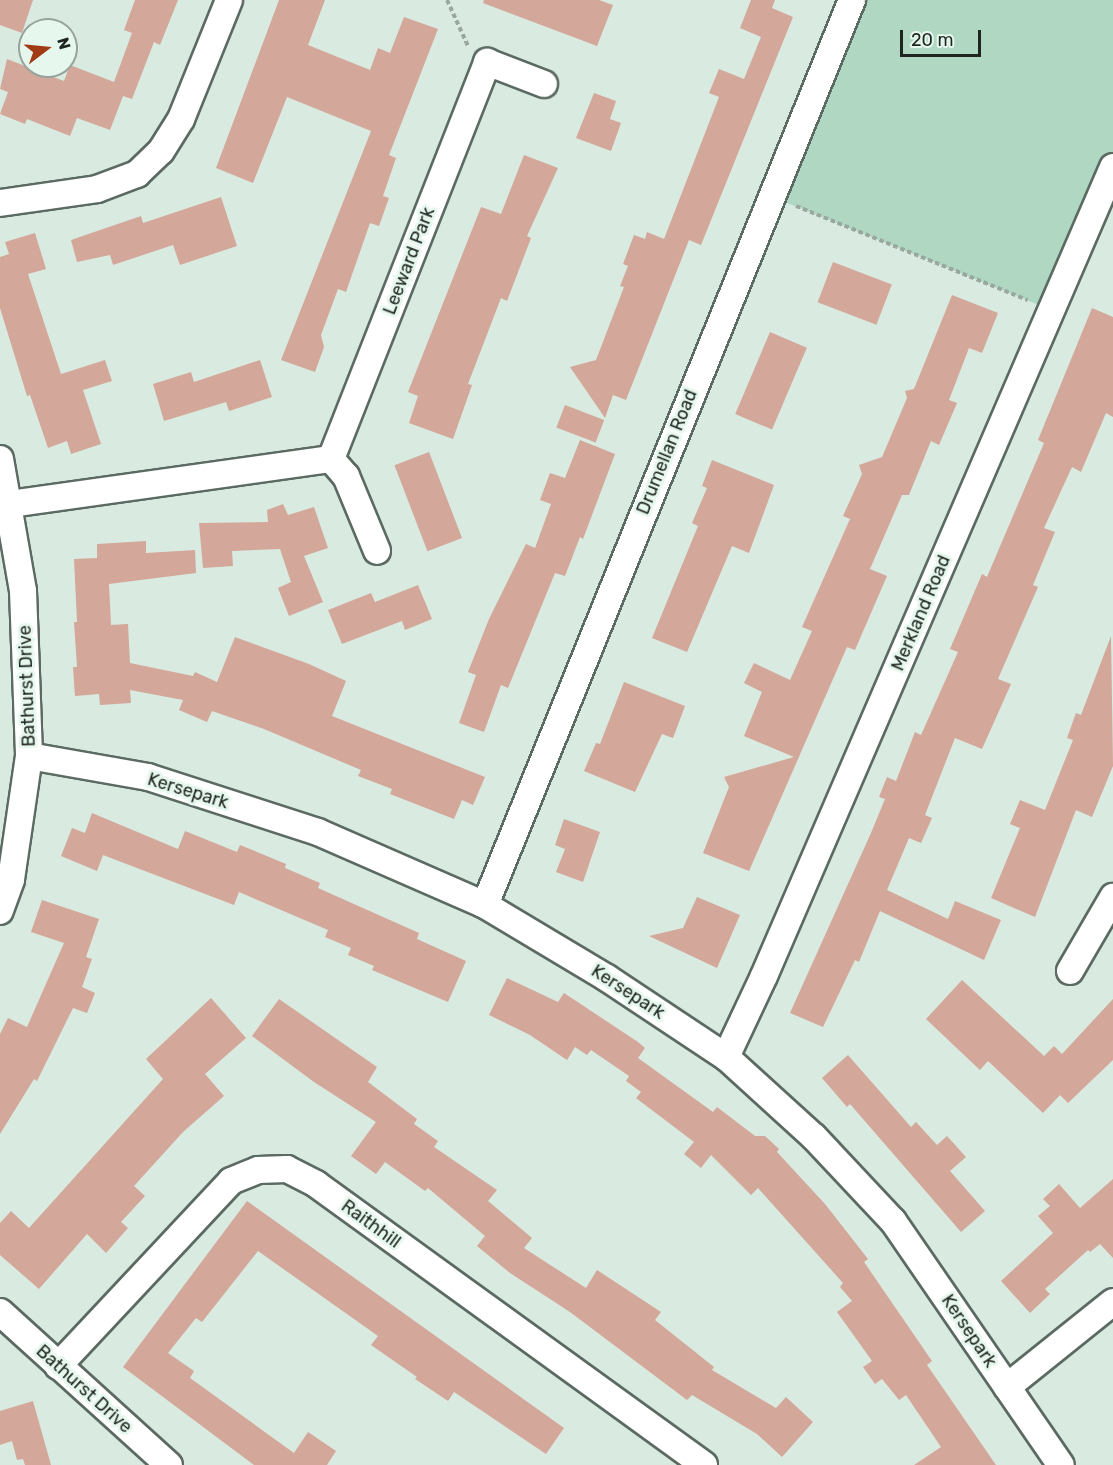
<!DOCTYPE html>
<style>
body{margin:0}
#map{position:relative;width:1113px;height:1465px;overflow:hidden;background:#d9eae0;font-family:Rubik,sans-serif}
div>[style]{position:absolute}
.green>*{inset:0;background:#afd7c1}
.building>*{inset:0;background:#d3a799;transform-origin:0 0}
.path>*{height:4px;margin-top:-2px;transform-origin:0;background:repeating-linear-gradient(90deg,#99a79f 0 4.5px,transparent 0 7.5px)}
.roads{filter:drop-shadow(2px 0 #5b6a62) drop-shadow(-2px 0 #5b6a62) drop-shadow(0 2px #5b6a62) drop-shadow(0 -2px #5b6a62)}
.minor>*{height:26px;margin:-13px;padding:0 13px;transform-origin:13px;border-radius:13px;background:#fff}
span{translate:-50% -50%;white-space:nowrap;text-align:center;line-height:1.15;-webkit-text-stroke:6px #e6f8ee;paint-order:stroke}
.street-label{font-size:18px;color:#1e2420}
.north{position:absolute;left:18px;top:18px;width:60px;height:60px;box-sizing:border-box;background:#e6f8ee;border:2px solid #96a39c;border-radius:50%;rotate:74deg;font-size:16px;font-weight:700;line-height:24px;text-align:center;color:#1e2420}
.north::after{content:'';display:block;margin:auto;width:21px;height:27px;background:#a13b16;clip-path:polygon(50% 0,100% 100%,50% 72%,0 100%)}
.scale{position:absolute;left:900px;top:30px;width:81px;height:27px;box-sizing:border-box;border:3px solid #1e2420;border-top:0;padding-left:8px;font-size:18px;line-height:21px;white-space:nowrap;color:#1e2420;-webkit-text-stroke:4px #e6f8ee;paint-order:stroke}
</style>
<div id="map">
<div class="green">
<i style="clip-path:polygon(852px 0,1113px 0,1113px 167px,1051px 310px,770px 196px)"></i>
</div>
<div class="building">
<i style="clip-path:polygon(0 0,33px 0,22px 33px,0 25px)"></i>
<i style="clip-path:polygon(135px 0,178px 0,160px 45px,154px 42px,132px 99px,123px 96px,110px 130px,77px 118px,70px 136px,27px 119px,25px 124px,0 114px,8px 92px,0 89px,7px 59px,64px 81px,70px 65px,114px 82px,132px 33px,124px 30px)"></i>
<i style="clip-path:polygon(279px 0,325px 0,308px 45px,370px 70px,378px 48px,390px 53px,404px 17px,438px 29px,389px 155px,396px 158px,383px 196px,389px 198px,379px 226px,370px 223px,346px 292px,338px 289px,321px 335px,324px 347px,315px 372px,281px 360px,371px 131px,287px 97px,253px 183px,216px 168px)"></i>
<i style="clip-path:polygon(484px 0,599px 0,613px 5px,597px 46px,483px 3px)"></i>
<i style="clip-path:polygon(751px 0,775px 0,772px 8px,793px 17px,701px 245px,689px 240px,626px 400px,613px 395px,605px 418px,570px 367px,596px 360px,624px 287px,620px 286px,628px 266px,623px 264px,634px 235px,645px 239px,647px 232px,664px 239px,719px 97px,709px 93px,719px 69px,744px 79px,761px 37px,740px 28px)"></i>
<i style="clip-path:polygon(594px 93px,616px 101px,610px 119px,621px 123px,611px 151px,576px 138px)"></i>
<i style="clip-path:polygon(524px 155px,558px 168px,527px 236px,531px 238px,507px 301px,501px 298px,468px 384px,472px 385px,453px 439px,409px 423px,418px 396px,408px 392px,481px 207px,501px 214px)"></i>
<i style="clip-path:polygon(221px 197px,237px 246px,180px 265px,173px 245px,113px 265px,110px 255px,77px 262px,71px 240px,141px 216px,143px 223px)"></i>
<i style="clip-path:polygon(35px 233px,46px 269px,28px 274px,61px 374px,105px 360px,112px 381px,83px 390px,101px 444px,71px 454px,67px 441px,48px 448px,30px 395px,27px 396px,0 308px,0 257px,9px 254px,5px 242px)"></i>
<i style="left:833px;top:262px;width:63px;height:43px;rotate:21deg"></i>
<i style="clip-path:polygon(952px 295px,998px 313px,982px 353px,969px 348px,949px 400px,957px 403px,939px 445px,931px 441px,909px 495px,902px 495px,870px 569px,887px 576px,855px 650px,847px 647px,749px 871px,703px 853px,729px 787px,724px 777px,794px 757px,744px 736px,762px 692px,744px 683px,754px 663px,790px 680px,812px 631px,802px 627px,850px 519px,843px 516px,862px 474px,859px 465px,882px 457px,907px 398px,905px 391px,914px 389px)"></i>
<i style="clip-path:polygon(1092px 308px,1113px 317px,1113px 417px,1106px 413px,1081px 472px,1072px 467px,1044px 528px,1055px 532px,1033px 585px,1038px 587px,998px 679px,1011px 684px,982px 749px,955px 738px,925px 815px,932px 818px,921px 843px,909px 838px,887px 890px,948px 919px,955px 901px,1001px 920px,984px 960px,880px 911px,859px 962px,855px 960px,823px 1027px,790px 1013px,871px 833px,885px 799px,879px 797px,887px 777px,896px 781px,915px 732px,921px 735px,958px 652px,950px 649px,982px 574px,987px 577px,1044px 443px,1038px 440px)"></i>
<i style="left:770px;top:332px;width:40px;height:89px;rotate:23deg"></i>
<i style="clip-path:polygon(260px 360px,272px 397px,229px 411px,226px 402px,164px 421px,153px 384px,191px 372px,194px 382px)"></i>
<i style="left:565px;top:405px;width:42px;height:24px;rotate:21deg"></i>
<i style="clip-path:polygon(580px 440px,615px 454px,583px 539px,580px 537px,565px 576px,555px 573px,508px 688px,501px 685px,484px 732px,459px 723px,476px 675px,468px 672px,489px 619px,526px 544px,535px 548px,551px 504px,540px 500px,550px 473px,565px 478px)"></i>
<i style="left:429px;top:452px;width:92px;height:37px;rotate:69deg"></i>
<i style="clip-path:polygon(712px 460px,774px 485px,749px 553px,732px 546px,687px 652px,652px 638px,698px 526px,692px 523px,707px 488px,702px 486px)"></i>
<i style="clip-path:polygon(283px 504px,288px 515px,314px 507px,328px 548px,304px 556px,323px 602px,289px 616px,278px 588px,291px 582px,280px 549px,232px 551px,233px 566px,203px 568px,199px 523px,268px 522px,267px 510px)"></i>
<i style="clip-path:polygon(146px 541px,146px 553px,195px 550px,196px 573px,109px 584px,111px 625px,128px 624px,130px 663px,193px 676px,195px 672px,217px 682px,235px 637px,309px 664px,346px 681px,332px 716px,485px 777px,473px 805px,462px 800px,454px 819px,390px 794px,392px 789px,358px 776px,361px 770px,264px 729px,212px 711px,207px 722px,179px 710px,183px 700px,130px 690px,131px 703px,100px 705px,99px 694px,75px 696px,73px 667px,77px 667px,74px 622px,77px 622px,74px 559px,97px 558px,97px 544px)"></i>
<i style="clip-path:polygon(418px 585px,432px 619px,405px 630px,402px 621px,342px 644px,328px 610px,371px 593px,375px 602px)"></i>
<i style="clip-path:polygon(1111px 636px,1113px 766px,1092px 817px,1076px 810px,1035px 917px,991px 898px,1020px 828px,1010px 824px,1020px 800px,1045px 810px,1073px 740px,1067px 738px,1076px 713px,1081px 715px)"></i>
<i style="clip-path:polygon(624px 682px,685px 706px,673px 738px,662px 734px,635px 792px,584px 771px,596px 743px,600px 744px)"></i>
<i style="clip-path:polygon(92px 813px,178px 849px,185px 831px,237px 852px,240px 845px,286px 864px,285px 868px,320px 883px,318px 888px,419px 933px,417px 939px,466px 961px,448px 1002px,372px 970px,374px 966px,348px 955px,351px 948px,325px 937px,328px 930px,239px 892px,234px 905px,103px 855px,97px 871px,61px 856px,72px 828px,85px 833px)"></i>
<i style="clip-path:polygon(564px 819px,600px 832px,583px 882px,556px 872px,565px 849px,555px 845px)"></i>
<i style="clip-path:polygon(697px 897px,740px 915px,717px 968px,649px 936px,683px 928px)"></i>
<i style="clip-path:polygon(42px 900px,99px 919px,86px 957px,92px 959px,82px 987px,95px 993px,87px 1013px,73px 1008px,37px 1081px,34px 1079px,0 1134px,0 1034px,8px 1018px,27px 1027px,64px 943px,31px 932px)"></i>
<i style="clip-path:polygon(507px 978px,558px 1002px,564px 993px,638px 1042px,645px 1048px,638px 1058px,713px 1112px,717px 1107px,755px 1136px,765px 1136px,779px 1149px,777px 1152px,825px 1204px,868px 1259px,864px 1262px,932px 1361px,927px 1365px,996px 1465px,914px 1465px,941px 1447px,906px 1395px,899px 1400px,882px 1379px,875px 1384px,863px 1367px,872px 1361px,837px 1312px,852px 1301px,840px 1287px,843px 1283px,758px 1188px,751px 1195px,711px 1155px,701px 1168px,684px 1154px,694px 1142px,636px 1098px,641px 1092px,626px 1081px,629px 1076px,591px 1050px,587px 1055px,575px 1047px,567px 1060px,530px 1035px,489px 1015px)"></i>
<i style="clip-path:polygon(962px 980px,1044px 1056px,1054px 1046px,1062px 1054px,1113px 999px,1113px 1060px,1068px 1103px,1060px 1095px,1043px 1113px,988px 1061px,980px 1070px,926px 1019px)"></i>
<i style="clip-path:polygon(211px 998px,246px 1038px,205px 1074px,224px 1096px,183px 1132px,134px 1186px,145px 1196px,121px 1222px,128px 1228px,106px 1253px,87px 1234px,39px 1289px,0 1255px,0 1223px,11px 1211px,29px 1228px,163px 1079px,146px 1059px)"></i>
<i style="clip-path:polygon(279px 999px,377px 1067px,368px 1082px,417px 1119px,414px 1124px,438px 1141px,434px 1147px,497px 1190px,488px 1201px,532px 1238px,524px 1248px,586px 1288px,597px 1270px,661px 1312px,655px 1320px,714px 1367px,712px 1370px,776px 1408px,786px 1397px,813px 1422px,782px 1457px,757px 1434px,692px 1395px,687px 1400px,570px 1312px,510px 1273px,477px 1246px,485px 1236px,428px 1188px,425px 1191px,385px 1162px,376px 1174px,351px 1156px,376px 1122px,314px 1082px,252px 1036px)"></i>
<i style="clip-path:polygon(848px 1055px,911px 1127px,916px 1122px,937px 1145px,947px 1136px,966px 1157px,950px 1171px,985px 1211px,961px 1232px,850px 1104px,847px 1107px,822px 1078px)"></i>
<i style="clip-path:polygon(1113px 1179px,1113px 1258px,1100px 1244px,1090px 1252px,1088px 1250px,1045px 1289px,1050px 1294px,1030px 1313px,1001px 1281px,1053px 1233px,1038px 1216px,1050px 1206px,1043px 1199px,1059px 1184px,1080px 1208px)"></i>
<i style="clip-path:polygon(247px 1201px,564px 1428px,546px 1454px,454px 1392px,448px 1401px,415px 1379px,417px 1377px,371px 1345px,378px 1336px,258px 1251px,202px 1322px,196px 1318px,168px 1353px,194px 1371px,190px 1378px,294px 1453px,308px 1432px,336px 1451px,327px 1465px,254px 1465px,123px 1367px)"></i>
<i style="clip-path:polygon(33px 1401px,51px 1465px,25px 1465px,23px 1459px,17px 1460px,12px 1441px,0 1445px,0 1411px)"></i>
</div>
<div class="path">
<i style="left:447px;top:0;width:51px;rotate:65.5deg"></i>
<i style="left:796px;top:206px;width:250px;rotate:22.1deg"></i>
</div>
<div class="roads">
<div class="minor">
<i style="left:0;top:203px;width:98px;rotate:-8.2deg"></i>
<i style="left:97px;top:189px;width:43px;rotate:-20.6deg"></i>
<i style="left:137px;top:174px;width:33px;rotate:-44deg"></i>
<i style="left:161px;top:151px;width:38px;rotate:-58deg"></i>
<i style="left:181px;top:119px;width:128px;rotate:-68deg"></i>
<i style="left:0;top:459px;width:134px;rotate:80.1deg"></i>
<i style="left:23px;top:591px;width:165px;rotate:87.9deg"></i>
<i style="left:29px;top:756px;width:125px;rotate:98.3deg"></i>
<i style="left:11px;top:880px;width:33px;rotate:110deg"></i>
<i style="left:331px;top:459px;width:23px;rotate:49deg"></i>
<i style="left:346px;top:476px;width:81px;rotate:67.5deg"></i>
<i style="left:10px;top:504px;width:324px;rotate:-8deg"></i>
<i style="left:331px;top:459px;width:427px;rotate:-68.5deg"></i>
<i style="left:487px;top:62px;width:61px;rotate:21.1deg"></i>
<i style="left:29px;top:756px;width:121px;rotate:10deg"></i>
<i style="left:148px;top:777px;width:179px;rotate:17.9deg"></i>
<i style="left:318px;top:832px;width:182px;rotate:23.6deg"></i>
<i style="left:485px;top:905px;width:142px;rotate:30.9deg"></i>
<i style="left:607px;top:978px;width:143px;rotate:33.6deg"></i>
<i style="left:726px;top:1057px;width:119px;rotate:42.3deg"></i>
<i style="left:814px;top:1137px;width:115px;rotate:46.8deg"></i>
<i style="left:893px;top:1221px;width:296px;rotate:55.5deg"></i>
<i style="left:485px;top:905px;width:977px;rotate:-67.93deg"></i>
<i style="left:1070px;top:971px;width:86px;rotate:-59.8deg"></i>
<i style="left:726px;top:1057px;width:89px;rotate:-64.9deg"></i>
<i style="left:764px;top:976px;width:881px;rotate:-66.66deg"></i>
<i style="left:0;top:1312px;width:228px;rotate:42.2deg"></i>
<i style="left:58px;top:1366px;width:253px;rotate:-46.9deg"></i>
<i style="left:231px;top:1181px;width:29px;rotate:-22deg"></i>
<i style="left:258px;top:1170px;width:29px;rotate:-2deg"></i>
<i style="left:287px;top:1169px;width:33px;rotate:27deg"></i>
<i style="left:316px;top:1184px;width:479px;rotate:35.9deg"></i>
<i style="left:1007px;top:1387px;width:136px;rotate:-38.7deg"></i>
</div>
</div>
<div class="street-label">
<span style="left:409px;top:261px;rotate:-69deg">Leeward Park</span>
<span style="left:667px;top:452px;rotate:-68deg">Drumellan Road</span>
<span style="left:921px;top:613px;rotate:-67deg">Merkland Road</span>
<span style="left:27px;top:686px;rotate:-92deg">Bathurst Drive</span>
<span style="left:188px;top:791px;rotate:17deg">Kersepark</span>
<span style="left:628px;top:992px;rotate:33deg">Kersepark</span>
<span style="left:371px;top:1224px;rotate:36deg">Raithhill</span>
<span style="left:969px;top:1331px;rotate:56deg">Kersepark</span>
<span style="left:84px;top:1389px;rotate:42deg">Bathurst Drive</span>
</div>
<div class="north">N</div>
<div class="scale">20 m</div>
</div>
